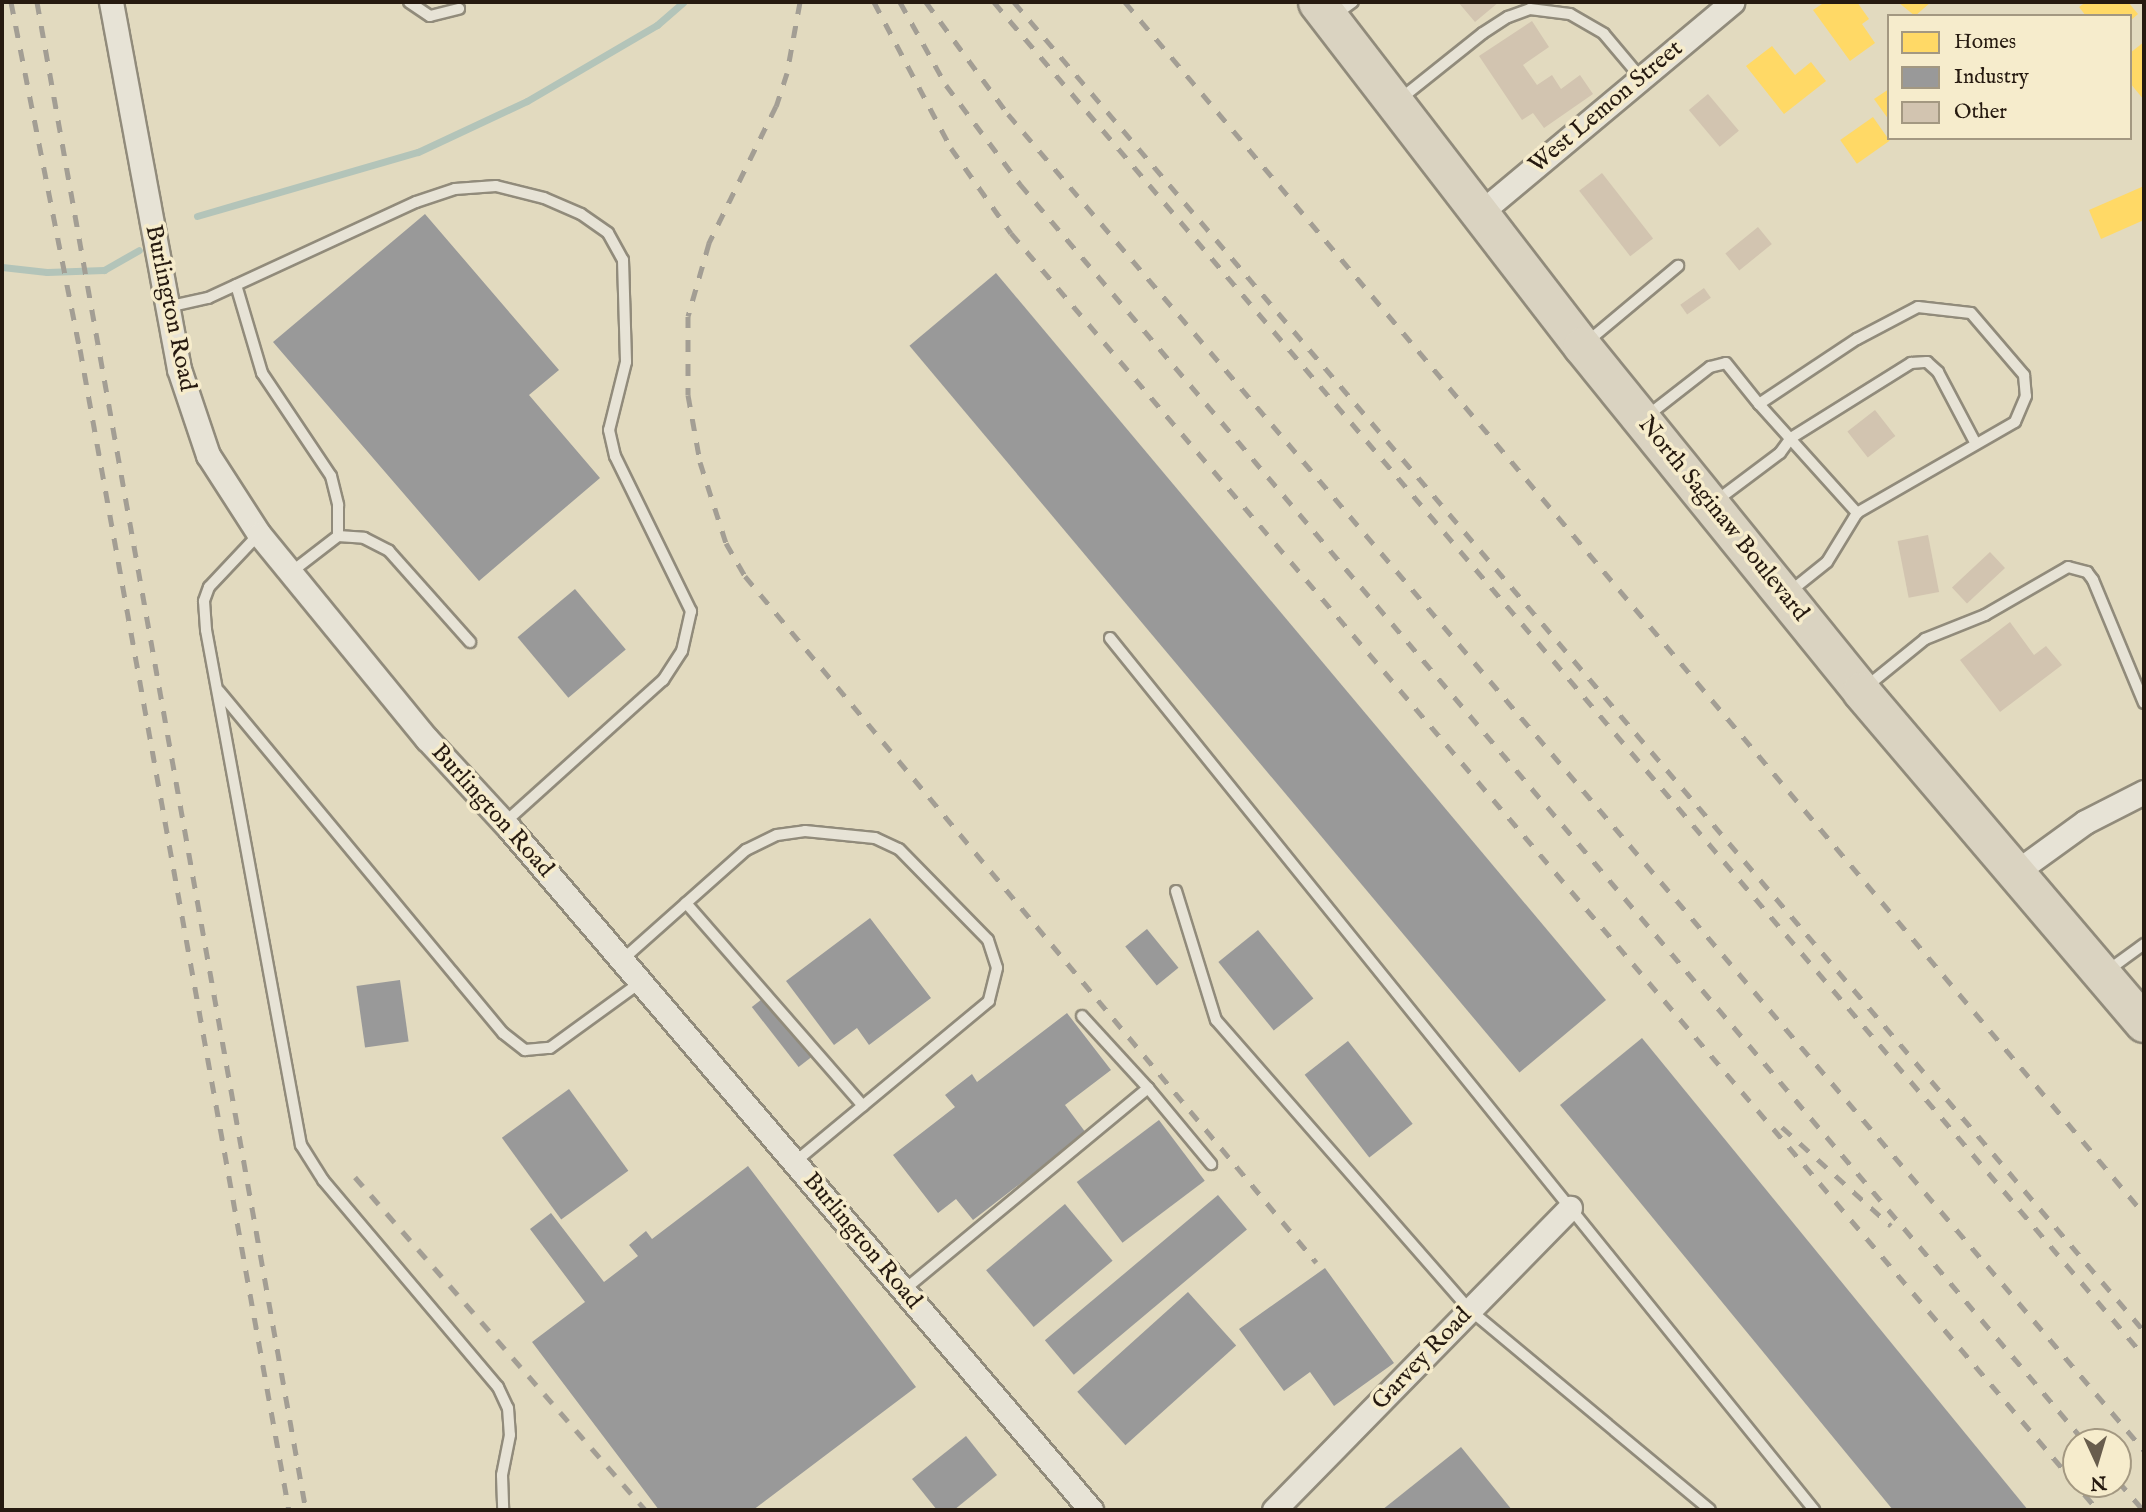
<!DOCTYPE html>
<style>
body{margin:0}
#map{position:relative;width:2146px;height:1512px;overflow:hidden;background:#e2dabf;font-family:"IM FELL English",serif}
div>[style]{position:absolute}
.homes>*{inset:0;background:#ffd966;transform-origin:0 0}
.industry>*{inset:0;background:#999;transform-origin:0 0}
.stream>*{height:7px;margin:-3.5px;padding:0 3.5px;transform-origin:3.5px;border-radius:3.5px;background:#b3c4b9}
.building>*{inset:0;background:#d2c4b0;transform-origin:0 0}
.roads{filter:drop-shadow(2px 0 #918b7b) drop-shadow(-2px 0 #918b7b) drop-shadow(0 2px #918b7b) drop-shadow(0 -2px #918b7b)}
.lane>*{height:10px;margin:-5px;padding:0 5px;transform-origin:5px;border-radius:5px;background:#e7e3d6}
.street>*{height:23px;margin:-11.5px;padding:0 11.5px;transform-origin:11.5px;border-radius:11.5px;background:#e7e3d6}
.primary>*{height:37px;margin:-18.5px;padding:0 18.5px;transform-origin:18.5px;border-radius:18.5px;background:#dad3c1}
.rail>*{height:5px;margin-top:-2.5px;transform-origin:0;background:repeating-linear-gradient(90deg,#a39e94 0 12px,transparent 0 24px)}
span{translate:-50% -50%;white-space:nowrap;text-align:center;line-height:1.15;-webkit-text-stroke:7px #f6eccc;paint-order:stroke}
.street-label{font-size:24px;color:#261a10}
.frame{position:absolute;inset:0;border:4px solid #261a10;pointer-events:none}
.legend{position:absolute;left:1887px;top:14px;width:245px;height:126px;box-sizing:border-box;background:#f6eccc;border:2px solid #a39881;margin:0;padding:9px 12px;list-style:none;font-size:21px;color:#261a10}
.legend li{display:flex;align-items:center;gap:14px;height:35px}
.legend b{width:35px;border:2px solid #a39881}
.north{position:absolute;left:2062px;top:1428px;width:70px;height:70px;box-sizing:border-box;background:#f6eccc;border:2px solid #a39881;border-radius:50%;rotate:176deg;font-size:19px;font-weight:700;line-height:28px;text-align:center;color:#261a10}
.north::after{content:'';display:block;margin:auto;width:24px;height:32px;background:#685d4d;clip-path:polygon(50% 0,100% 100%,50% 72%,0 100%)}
</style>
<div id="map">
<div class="homes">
<i style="clip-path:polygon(1825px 2px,1857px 2px,1869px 19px,1862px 24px,1875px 43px,1850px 61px,1813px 10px)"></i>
<i style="clip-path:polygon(1898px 2px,1931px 2px,1915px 16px)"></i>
<i style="clip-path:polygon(2086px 2px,2128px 2px,2138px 14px,2130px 21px,2130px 16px,2086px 16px,2079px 7px)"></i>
<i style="clip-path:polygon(2144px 42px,2144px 100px,2130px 83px,2130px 53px)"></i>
<i style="clip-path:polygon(1772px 46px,1795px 75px,1811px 62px,1826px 81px,1784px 114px,1746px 66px)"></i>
<i style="clip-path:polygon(1889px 89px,1889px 120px,1874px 99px)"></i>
<i style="left:1873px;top:117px;width:29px;height:40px;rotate:55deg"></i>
<i style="clip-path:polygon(2144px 186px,2144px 220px,2101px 239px,2089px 210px)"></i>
</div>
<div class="industry">
<i style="clip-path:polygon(425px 214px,559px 370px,529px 395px,600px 478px,479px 581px,273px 342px)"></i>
<i style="left:996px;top:273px;width:949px;height:113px;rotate:50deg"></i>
<i style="left:575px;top:589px;width:79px;height:75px;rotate:50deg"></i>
<i style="clip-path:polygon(870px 918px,931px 998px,869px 1045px,857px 1028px,834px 1045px,786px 981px)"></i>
<i style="left:1147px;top:929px;width:50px;height:28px;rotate:51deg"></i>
<i style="left:1258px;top:930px;width:88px;height:51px;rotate:51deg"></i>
<i style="left:400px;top:980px;width:62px;height:44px;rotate:82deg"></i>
<i style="left:766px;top:996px;width:76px;height:18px;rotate:52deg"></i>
<i style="clip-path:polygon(1067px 1013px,1111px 1070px,1065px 1105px,1086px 1133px,973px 1220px,956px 1199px,938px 1213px,893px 1155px,955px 1107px,945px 1095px,972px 1074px,977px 1082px)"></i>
<i style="clip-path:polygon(1642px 1038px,2028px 1510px,1893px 1510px,1560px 1105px)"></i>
<i style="left:1348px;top:1041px;width:105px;height:55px;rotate:52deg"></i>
<i style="left:569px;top:1089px;width:101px;height:83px;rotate:54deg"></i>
<i style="left:1159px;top:1120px;width:76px;height:103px;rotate:53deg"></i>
<i style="clip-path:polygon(748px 1166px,916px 1387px,753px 1510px,659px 1510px,532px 1342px,585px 1302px,530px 1229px,551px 1213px,604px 1282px,638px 1256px,629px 1245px,646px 1231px,652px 1239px)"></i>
<i style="left:1218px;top:1195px;width:45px;height:226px;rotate:50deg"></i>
<i style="left:1065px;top:1204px;width:74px;height:103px;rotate:50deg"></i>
<i style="clip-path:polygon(1325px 1268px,1394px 1363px,1334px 1406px,1310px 1372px,1284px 1391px,1239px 1329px)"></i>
<i style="left:1188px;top:1292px;width:72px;height:149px;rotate:48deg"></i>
<i style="clip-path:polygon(966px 1436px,997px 1475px,954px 1510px,937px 1510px,912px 1479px)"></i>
<i style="clip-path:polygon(1461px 1447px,1512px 1510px,1382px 1510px)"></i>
</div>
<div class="stream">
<i style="left:197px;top:216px;width:230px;rotate:-16.2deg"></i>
<i style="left:418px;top:152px;width:120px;rotate:-25.1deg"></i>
<i style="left:527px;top:101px;width:151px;rotate:-30.3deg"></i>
<i style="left:657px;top:25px;width:35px;rotate:-41deg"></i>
<i style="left:2px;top:267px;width:45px;rotate:6.3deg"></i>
<i style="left:47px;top:272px;width:57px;rotate:-2deg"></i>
<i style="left:104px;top:270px;width:40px;rotate:-29.7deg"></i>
</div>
<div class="building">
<i style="clip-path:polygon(1458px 2px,1499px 2px,1475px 22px)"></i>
<i style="clip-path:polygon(1532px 21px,1549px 47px,1523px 65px,1537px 85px,1552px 75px,1561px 89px,1580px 75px,1593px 94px,1544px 128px,1533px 113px,1522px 120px,1479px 56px)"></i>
<i style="left:1708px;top:94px;width:48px;height:25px;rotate:50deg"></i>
<i style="left:1602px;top:173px;width:83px;height:29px;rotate:52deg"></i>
<i style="left:1758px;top:227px;width:22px;height:42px;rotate:51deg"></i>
<i style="left:1704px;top:288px;width:12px;height:29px;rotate:55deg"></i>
<i style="left:1875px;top:410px;width:33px;height:35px;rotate:52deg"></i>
<i style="left:1928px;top:535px;width:58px;height:31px;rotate:79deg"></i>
<i style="left:1990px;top:552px;width:22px;height:52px;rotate:47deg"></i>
<i style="clip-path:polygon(2010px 622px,2034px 655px,2046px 646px,2062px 665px,2000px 712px,1960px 660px)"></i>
</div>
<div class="roads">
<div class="lane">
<i style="left:409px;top:2px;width:25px;rotate:34deg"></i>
<i style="left:430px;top:16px;width:30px;rotate:-14deg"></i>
<i style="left:1335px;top:15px;width:22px;rotate:-36deg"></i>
<i style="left:1399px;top:100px;width:107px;rotate:-38.6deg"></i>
<i style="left:1483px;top:33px;width:30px;rotate:-33deg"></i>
<i style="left:1508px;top:17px;width:23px;rotate:-20deg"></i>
<i style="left:1530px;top:9px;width:40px;rotate:7.1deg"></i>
<i style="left:1570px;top:14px;width:39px;rotate:30deg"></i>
<i style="left:1604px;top:34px;width:57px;rotate:49.9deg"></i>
<i style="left:236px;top:285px;width:92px;rotate:73.5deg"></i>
<i style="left:262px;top:373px;width:124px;rotate:56.2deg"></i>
<i style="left:331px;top:476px;width:30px;rotate:76deg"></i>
<i style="left:338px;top:505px;width:31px;rotate:90deg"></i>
<i style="left:338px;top:536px;width:61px;rotate:142.4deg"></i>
<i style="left:167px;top:307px;width:42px;rotate:-12.4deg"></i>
<i style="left:208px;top:298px;width:229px;rotate:-24.8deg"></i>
<i style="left:416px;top:202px;width:41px;rotate:-18.4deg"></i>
<i style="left:455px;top:189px;width:41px;rotate:-4.2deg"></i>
<i style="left:496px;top:186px;width:49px;rotate:14deg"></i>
<i style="left:544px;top:198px;width:40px;rotate:23.4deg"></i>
<i style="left:581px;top:214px;width:33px;rotate:35deg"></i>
<i style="left:608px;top:233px;width:31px;rotate:61deg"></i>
<i style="left:623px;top:260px;width:102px;rotate:88.3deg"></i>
<i style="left:626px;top:362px;width:70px;rotate:104deg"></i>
<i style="left:609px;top:430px;width:27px;rotate:77deg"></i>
<i style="left:615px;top:456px;width:173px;rotate:63.9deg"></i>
<i style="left:691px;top:611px;width:41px;rotate:102.7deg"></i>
<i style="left:682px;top:651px;width:35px;rotate:123deg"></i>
<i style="left:663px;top:680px;width:214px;rotate:138deg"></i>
<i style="left:1587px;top:342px;width:119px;rotate:-39.9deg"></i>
<i style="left:1759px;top:404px;width:147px;rotate:48deg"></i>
<i style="left:1647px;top:416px;width:80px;rotate:-37.9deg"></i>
<i style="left:1710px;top:367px;width:16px;rotate:-14deg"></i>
<i style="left:1726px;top:363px;width:53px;rotate:51.2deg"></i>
<i style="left:1759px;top:404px;width:118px;rotate:-33.6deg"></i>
<i style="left:1857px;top:339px;width:69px;rotate:-27.7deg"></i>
<i style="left:1918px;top:307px;width:53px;rotate:6.5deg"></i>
<i style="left:1971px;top:313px;width:82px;rotate:49.5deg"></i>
<i style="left:2024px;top:375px;width:21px;rotate:85deg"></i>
<i style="left:2026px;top:396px;width:28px;rotate:113deg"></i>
<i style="left:2015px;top:422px;width:182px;rotate:150.1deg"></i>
<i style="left:1857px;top:513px;width:57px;rotate:121.5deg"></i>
<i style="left:1827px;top:562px;width:51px;rotate:141.3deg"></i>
<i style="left:1716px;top:501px;width:80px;rotate:-36.9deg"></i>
<i style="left:1780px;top:453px;width:19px;rotate:-54deg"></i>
<i style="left:1791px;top:438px;width:142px;rotate:-32deg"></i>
<i style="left:1911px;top:363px;width:16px;rotate:-4deg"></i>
<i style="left:1927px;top:362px;width:15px;rotate:42deg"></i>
<i style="left:1938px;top:372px;width:81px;rotate:62.2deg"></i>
<i style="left:259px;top:534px;width:73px;rotate:133.3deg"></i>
<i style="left:209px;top:587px;width:15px;rotate:110deg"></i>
<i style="left:204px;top:601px;width:29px;rotate:86deg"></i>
<i style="left:206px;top:630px;width:524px;rotate:79.55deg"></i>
<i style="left:301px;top:1145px;width:41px;rotate:57.8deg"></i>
<i style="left:323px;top:1180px;width:271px;rotate:49.8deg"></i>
<i style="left:498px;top:1387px;width:23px;rotate:65deg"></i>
<i style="left:508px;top:1408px;width:27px;rotate:86deg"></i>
<i style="left:510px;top:1435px;width:41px;rotate:101.3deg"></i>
<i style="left:502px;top:1475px;width:35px;rotate:88deg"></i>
<i style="left:338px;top:536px;width:26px;rotate:4deg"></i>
<i style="left:364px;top:538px;width:28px;rotate:27deg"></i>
<i style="left:389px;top:551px;width:122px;rotate:48.3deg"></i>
<i style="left:1110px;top:638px;width:1121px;rotate:51.08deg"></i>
<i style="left:1866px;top:687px;width:76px;rotate:-39.1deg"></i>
<i style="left:1925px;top:639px;width:65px;rotate:-21.8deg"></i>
<i style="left:1985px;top:615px;width:96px;rotate:-30deg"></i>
<i style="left:2068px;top:567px;width:20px;rotate:15deg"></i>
<i style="left:2087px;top:572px;width:10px;rotate:53deg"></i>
<i style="left:2093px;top:580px;width:133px;rotate:67.5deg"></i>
<i style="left:219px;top:691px;width:445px;rotate:50.3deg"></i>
<i style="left:503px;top:1033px;width:28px;rotate:38deg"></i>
<i style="left:525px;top:1050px;width:25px;rotate:-5deg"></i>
<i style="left:550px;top:1048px;width:112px;rotate:-36deg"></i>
<i style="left:1176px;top:891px;width:135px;rotate:72.8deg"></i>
<i style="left:1216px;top:1020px;width:386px;rotate:48.8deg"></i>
<i style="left:1470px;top:1310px;width:312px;rotate:39.8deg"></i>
<i style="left:686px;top:903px;width:269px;rotate:48.9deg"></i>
<i style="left:622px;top:960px;width:166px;rotate:-41.6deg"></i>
<i style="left:746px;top:850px;width:34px;rotate:-26deg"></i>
<i style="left:777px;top:835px;width:28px;rotate:-8deg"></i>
<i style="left:805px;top:831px;width:70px;rotate:5.7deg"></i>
<i style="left:875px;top:838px;width:26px;rotate:25deg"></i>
<i style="left:899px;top:849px;width:127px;rotate:45.6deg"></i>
<i style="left:988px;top:940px;width:29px;rotate:72deg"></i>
<i style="left:997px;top:968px;width:34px;rotate:104deg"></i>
<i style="left:989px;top:1001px;width:252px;rotate:140.3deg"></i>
<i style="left:2107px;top:971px;width:46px;rotate:-36.1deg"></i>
<i style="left:1082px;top:1016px;width:98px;rotate:47.5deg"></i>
<i style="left:904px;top:1290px;width:317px;rotate:-39.6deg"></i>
<i style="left:1148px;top:1088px;width:99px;rotate:50.3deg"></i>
</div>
<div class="street">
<i style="left:111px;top:2px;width:373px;rotate:79.5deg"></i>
<i style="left:179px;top:369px;width:91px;rotate:71.4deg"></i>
<i style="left:208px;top:455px;width:94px;rotate:57.2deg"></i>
<i style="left:259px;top:534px;width:265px;rotate:50.7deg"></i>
<i style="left:427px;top:739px;width:121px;rotate:47.3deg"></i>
<i style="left:509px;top:828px;width:897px;rotate:49.52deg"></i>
<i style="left:1480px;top:213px;width:329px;rotate:-39.9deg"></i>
<i style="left:2016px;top:872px;width:85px;rotate:-35.9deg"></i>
<i style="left:2085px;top:822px;width:66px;rotate:-27deg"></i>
<i style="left:1274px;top:1510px;width:423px;rotate:-45.6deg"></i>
</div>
<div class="primary">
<i style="left:1317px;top:2px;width:434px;rotate:52.4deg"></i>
<i style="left:1582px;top:346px;width:444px;rotate:51deg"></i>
<i style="left:1861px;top:691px;width:436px;rotate:49.6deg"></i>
</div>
</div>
<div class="rail">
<i style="left:11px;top:2px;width:354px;rotate:78.8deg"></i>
<i style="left:80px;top:349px;width:1180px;rotate:79.8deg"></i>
<i style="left:37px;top:2px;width:1532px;rotate:79.89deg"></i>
<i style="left:800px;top:2px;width:72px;rotate:100.4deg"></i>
<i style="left:787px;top:73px;width:35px;rotate:108deg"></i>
<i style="left:776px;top:106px;width:153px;rotate:116.1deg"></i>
<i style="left:709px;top:243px;width:76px;rotate:106deg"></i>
<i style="left:688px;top:316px;width:79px;rotate:90deg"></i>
<i style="left:688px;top:395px;width:68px;rotate:79.8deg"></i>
<i style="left:700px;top:462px;width:85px;rotate:72.2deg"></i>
<i style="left:726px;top:543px;width:38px;rotate:60deg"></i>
<i style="left:745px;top:576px;width:893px;rotate:50.23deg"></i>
<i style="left:874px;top:2px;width:165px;rotate:62.2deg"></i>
<i style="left:951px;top:148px;width:104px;rotate:54.8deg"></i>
<i style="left:1011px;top:233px;width:1677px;rotate:49.6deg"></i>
<i style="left:900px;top:2px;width:95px;rotate:61deg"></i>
<i style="left:946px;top:85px;width:124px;rotate:53.2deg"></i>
<i style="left:1020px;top:184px;width:1648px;rotate:49.75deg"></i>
<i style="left:926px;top:2px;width:139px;rotate:53.8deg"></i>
<i style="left:1008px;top:114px;width:1754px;rotate:49.63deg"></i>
<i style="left:994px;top:2px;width:1776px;rotate:49.66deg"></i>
<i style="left:1014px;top:2px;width:1744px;rotate:49.63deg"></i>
<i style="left:1125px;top:2px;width:1583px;rotate:49.94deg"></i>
<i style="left:1782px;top:1127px;width:147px;rotate:42.2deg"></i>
<i style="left:355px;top:1177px;width:442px;rotate:48.9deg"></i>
<i style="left:2118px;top:1481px;width:38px;rotate:49deg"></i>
</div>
<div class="street-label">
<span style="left:1606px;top:107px;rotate:-40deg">West Lemon Street</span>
<span style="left:170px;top:308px;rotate:78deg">Burlington Road</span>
<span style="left:1723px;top:519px;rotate:51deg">North Saginaw Boulevard</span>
<span style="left:492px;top:811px;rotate:48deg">Burlington Road</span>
<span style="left:862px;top:1241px;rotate:50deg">Burlington Road</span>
<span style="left:1422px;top:1359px;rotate:-46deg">Garvey Road</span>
</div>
<div class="frame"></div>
<ul class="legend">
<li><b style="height:19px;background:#ffd966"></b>Homes</li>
<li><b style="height:19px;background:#999"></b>Industry</li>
<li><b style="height:19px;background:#d2c4b0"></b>Other</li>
</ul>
<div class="north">N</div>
</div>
